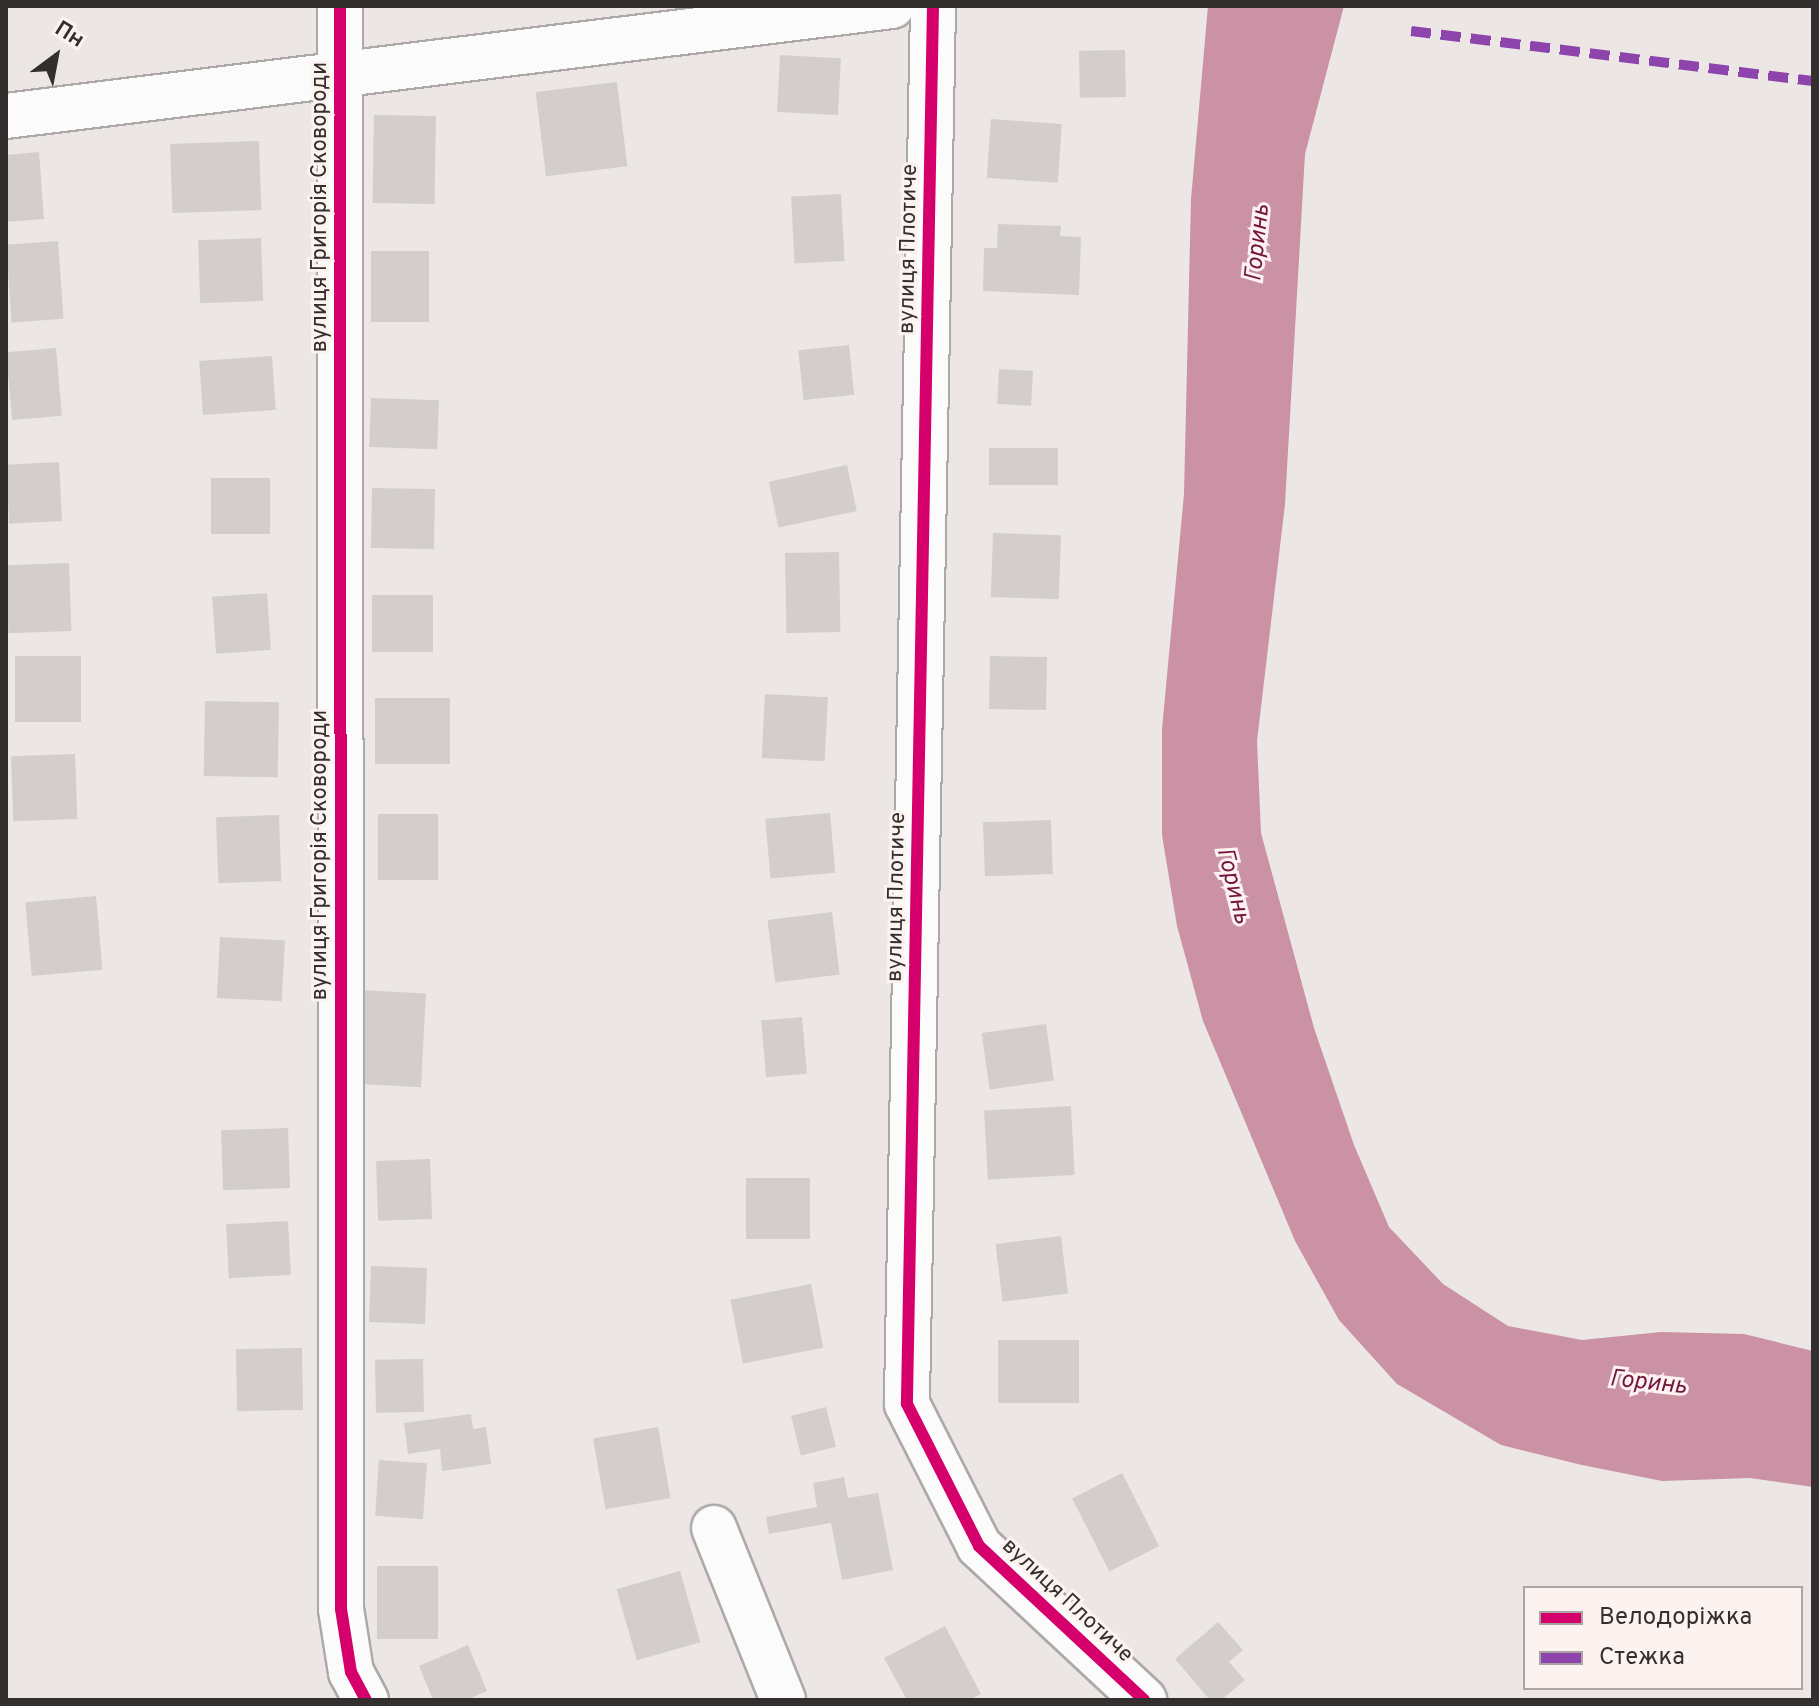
<!DOCTYPE html>
<meta charset="utf-8">
<style>
body{margin:0}
#map{position:relative;width:1819px;height:1706px;overflow:hidden;background:#ece6e5;font-family:Overpass,sans-serif}
div>[style]{position:absolute}
.water>*{inset:0;background:#ca92a4}
.building>*{inset:0;background:#d3cecd;transform-origin:0 0}
.roads{filter:drop-shadow(2px 0 #ada9a8) drop-shadow(-2px 0 #ada9a8) drop-shadow(0 2px #ada9a8) drop-shadow(0 -2px #ada9a8)}
.minor>*{height:44px;margin:-22px;padding:0 22px;transform-origin:22px;border-radius:22px;background:#fcfbfb}
.quiet>*{height:10px;margin-top:-5px;transform-origin:0;background:repeating-linear-gradient(90deg,#8e44ad 0 20px,transparent 0 30px)}
.cycleway>*{height:12px;margin:-6px;padding:0 6px;transform-origin:6px;border-radius:6px;background:#d6006c}
span{translate:-50% -50%;white-space:nowrap;text-align:center;line-height:1.15;-webkit-text-stroke:6px #fcf2ef;paint-order:stroke}
.street-label{font-size:22px;color:#322f2e}
.water-label{font-size:24px;color:#73153f;font-style:italic}
.frame{position:absolute;inset:0;border:8px solid #322f2e;pointer-events:none}
.legend{position:absolute;left:1523px;top:1586px;width:280px;height:104px;box-sizing:border-box;background:#fcf2ef;border:2px solid #aba4a2;margin:0;padding:10px 14px;list-style:none;font-size:24px;color:#322f2e}
.legend li{display:flex;align-items:center;gap:16px;height:40px}
.legend b{width:40px;border:2px solid #aba4a2}
.north{position:absolute;left:16px;top:16px;width:80px;height:80px;-webkit-text-stroke:6px #fcf2ef;paint-order:stroke;rotate:32deg;font-size:22px;font-weight:700;line-height:32px;text-align:center;color:#322f2e}
.north::after{content:'';display:block;margin:auto;width:28px;height:36px;background:#322f2e;clip-path:polygon(50% 0,100% 100%,50% 72%,0 100%)}
</style>
<div id="map">
<div class="water">
<i style="clip-path:polygon(1208px 6px,1344px 6px,1305px 154px,1285px 504px,1257px 741px,1261px 833px,1314px 1028px,1354px 1145px,1389px 1227px,1443px 1284px,1508px 1326px,1582px 1340px,1661px 1332px,1744px 1334px,1813px 1351px,1813px 1487px,1750px 1478px,1662px 1481px,1582px 1465px,1501px 1445px,1397px 1384px,1339px 1320px,1295px 1241px,1203px 1021px,1177px 926px,1162px 835px,1162px 729px,1184px 494px,1191px 199px)"></i>
</div>
<div class="building">
<i style="left:1125px;top:50px;width:47px;height:46px;rotate:89deg"></i>
<i style="left:780px;top:55px;width:61px;height:57px;rotate:3deg"></i>
<i style="left:617px;top:82px;width:85px;height:82px;rotate:83deg"></i>
<i style="left:374px;top:115px;width:62px;height:88px;rotate:1deg"></i>
<i style="left:991px;top:119px;width:71px;height:59px;rotate:4deg"></i>
<i style="left:259px;top:141px;width:69px;height:89px;rotate:88deg"></i>
<i style="clip-path:polygon(39px 152px,44px 219px,6px 222px,6px 155px)"></i>
<i style="left:841px;top:194px;width:67px;height:50px;rotate:87deg"></i>
<i style="clip-path:polygon(998px 224px,1061px 226px,1060px 236px,1081px 237px,1079px 295px,983px 291px,984px 248px,997px 248px)"></i>
<i style="left:261px;top:238px;width:63px;height:63px;rotate:88deg"></i>
<i style="left:58px;top:241px;width:78px;height:52px;rotate:86deg"></i>
<i style="left:371px;top:251px;width:58px;height:71px"></i>
<i style="left:849px;top:345px;width:50px;height:51px;rotate:84deg"></i>
<i style="left:56px;top:348px;width:68px;height:50px;rotate:85deg"></i>
<i style="left:272px;top:356px;width:54px;height:73px;rotate:86deg"></i>
<i style="left:999px;top:369px;width:34px;height:35px;rotate:3deg"></i>
<i style="left:371px;top:398px;width:68px;height:49px;rotate:2deg"></i>
<i style="left:989px;top:448px;width:69px;height:37px"></i>
<i style="left:59px;top:462px;width:59px;height:53px;rotate:87deg"></i>
<i style="left:847px;top:465px;width:47px;height:80px;rotate:78deg"></i>
<i style="left:211px;top:478px;width:59px;height:56px"></i>
<i style="left:372px;top:488px;width:63px;height:60px;rotate:1deg"></i>
<i style="left:993px;top:533px;width:68px;height:64px;rotate:2deg"></i>
<i style="left:839px;top:552px;width:80px;height:54px;rotate:89deg"></i>
<i style="left:69px;top:563px;width:68px;height:63px;rotate:88deg"></i>
<i style="left:267px;top:593px;width:57px;height:55px;rotate:86deg"></i>
<i style="left:372px;top:595px;width:61px;height:57px"></i>
<i style="left:15px;top:656px;width:66px;height:66px"></i>
<i style="left:990px;top:656px;width:57px;height:53px;rotate:1deg"></i>
<i style="left:765px;top:694px;width:63px;height:64px;rotate:3deg"></i>
<i style="left:375px;top:698px;width:75px;height:66px"></i>
<i style="left:205px;top:701px;width:74px;height:75px;rotate:1deg"></i>
<i style="left:75px;top:754px;width:65px;height:64px;rotate:88deg"></i>
<i style="left:830px;top:813px;width:60px;height:65px;rotate:85deg"></i>
<i style="left:378px;top:814px;width:60px;height:66px"></i>
<i style="left:279px;top:815px;width:66px;height:63px;rotate:88deg"></i>
<i style="left:1051px;top:820px;width:54px;height:68px;rotate:88deg"></i>
<i style="left:96px;top:896px;width:74px;height:71px;rotate:85deg"></i>
<i style="left:832px;top:912px;width:63px;height:65px;rotate:83deg"></i>
<i style="left:220px;top:937px;width:65px;height:61px;rotate:3deg"></i>
<i style="left:360px;top:990px;width:66px;height:94px;rotate:3deg"></i>
<i style="left:802px;top:1017px;width:57px;height:41px;rotate:85deg"></i>
<i style="left:1046px;top:1024px;width:57px;height:65px;rotate:82deg"></i>
<i style="left:1071px;top:1106px;width:69px;height:87px;rotate:87deg"></i>
<i style="left:288px;top:1128px;width:60px;height:67px;rotate:88deg"></i>
<i style="left:430px;top:1159px;width:60px;height:54px;rotate:88deg"></i>
<i style="left:746px;top:1178px;width:64px;height:61px"></i>
<i style="left:288px;top:1221px;width:54px;height:62px;rotate:87deg"></i>
<i style="left:1061px;top:1236px;width:58px;height:66px;rotate:83deg"></i>
<i style="left:371px;top:1266px;width:56px;height:56px;rotate:2deg"></i>
<i style="left:811px;top:1284px;width:65px;height:82px;rotate:79deg"></i>
<i style="left:1079px;top:1340px;width:63px;height:81px;rotate:90deg"></i>
<i style="left:302px;top:1348px;width:62px;height:66px;rotate:89deg"></i>
<i style="left:423px;top:1359px;width:53px;height:48px;rotate:89deg"></i>
<i style="left:826px;top:1407px;width:41px;height:36px;rotate:76deg"></i>
<i style="clip-path:polygon(471px 1414px,473px 1429px,486px 1427px,491px 1464px,442px 1471px,440px 1449px,408px 1454px,404px 1423px)"></i>
<i style="left:658px;top:1427px;width:72px;height:66px;rotate:80deg"></i>
<i style="left:379px;top:1460px;width:48px;height:56px;rotate:4deg"></i>
<i style="left:1122px;top:1473px;width:82px;height:56px;rotate:63deg"></i>
<i style="clip-path:polygon(844px 1477px,848px 1498px,878px 1493px,893px 1570px,842px 1580px,831px 1523px,769px 1534px,766px 1517px,817px 1507px,813px 1483px)"></i>
<i style="left:377px;top:1566px;width:61px;height:73px"></i>
<i style="left:680px;top:1571px;width:74px;height:66px;rotate:74deg"></i>
<i style="clip-path:polygon(1218px 1622px,1243px 1650px,1229px 1662px,1245px 1680px,1221px 1700px,1210px 1700px,1175px 1659px)"></i>
<i style="clip-path:polygon(945px 1626px,981px 1694px,969px 1700px,907px 1700px,884px 1658px)"></i>
<i style="clip-path:polygon(468px 1645px,487px 1691px,466px 1700px,433px 1700px,419px 1666px)"></i>
</div>
<div class="roads">
<div class="minor">
<i style="left:340px;top:6px;width:1603px;rotate:89.96deg"></i>
<i style="left:341px;top:1609px;width:64px;rotate:81deg"></i>
<i style="left:351px;top:1672px;width:32px;rotate:62deg"></i>
<i style="left:933px;top:6px;width:1398px;rotate:91.07deg"></i>
<i style="left:907px;top:1404px;width:159px;rotate:63.1deg"></i>
<i style="left:979px;top:1546px;width:226px;rotate:43deg"></i>
<i style="left:6px;top:116px;width:893px;rotate:-7.08deg"></i>
<i style="left:714px;top:1528px;width:185px;rotate:68.1deg"></i>
</div>
</div>
<div class="quiet">
<i style="left:1411px;top:31px;width:405px;rotate:7.1deg"></i>
</div>
<div class="cycleway">
<i style="left:340px;top:6px;width:1603px;rotate:89.96deg"></i>
<i style="left:341px;top:1609px;width:64px;rotate:81deg"></i>
<i style="left:351px;top:1672px;width:32px;rotate:62deg"></i>
<i style="left:933px;top:6px;width:1398px;rotate:91.07deg"></i>
<i style="left:907px;top:1404px;width:159px;rotate:63.1deg"></i>
<i style="left:979px;top:1546px;width:226px;rotate:43deg"></i>
</div>
<div class="street-label">
<span style="left:321px;top:207px;rotate:-90deg">вулиця Григорія Сковороди</span>
<span style="left:909px;top:249px;rotate:-89deg">вулиця Плотиче</span>
<span style="left:321px;top:855px;rotate:-90deg">вулиця Григорія Сковороди</span>
<span style="left:897px;top:897px;rotate:-89deg">вулиця Плотиче</span>
<span style="left:1067px;top:1601px;rotate:43deg">вулиця Плотиче</span>
</div>
<div class="water-label">
<span style="left:1259px;top:243px;rotate:-84deg">Горинь</span>
<span style="left:1232px;top:886px;rotate:76deg">Горинь</span>
<span style="left:1648px;top:1384px;rotate:6deg">Горинь</span>
</div>
<div class="frame"></div>
<ul class="legend">
<li><b style="height:10px;background:#d6006c"></b>Велодоріжка</li>
<li><b style="height:10px;background:#8e44ad"></b>Стежка</li>
</ul>
<div class="north">Пн</div>
</div>
